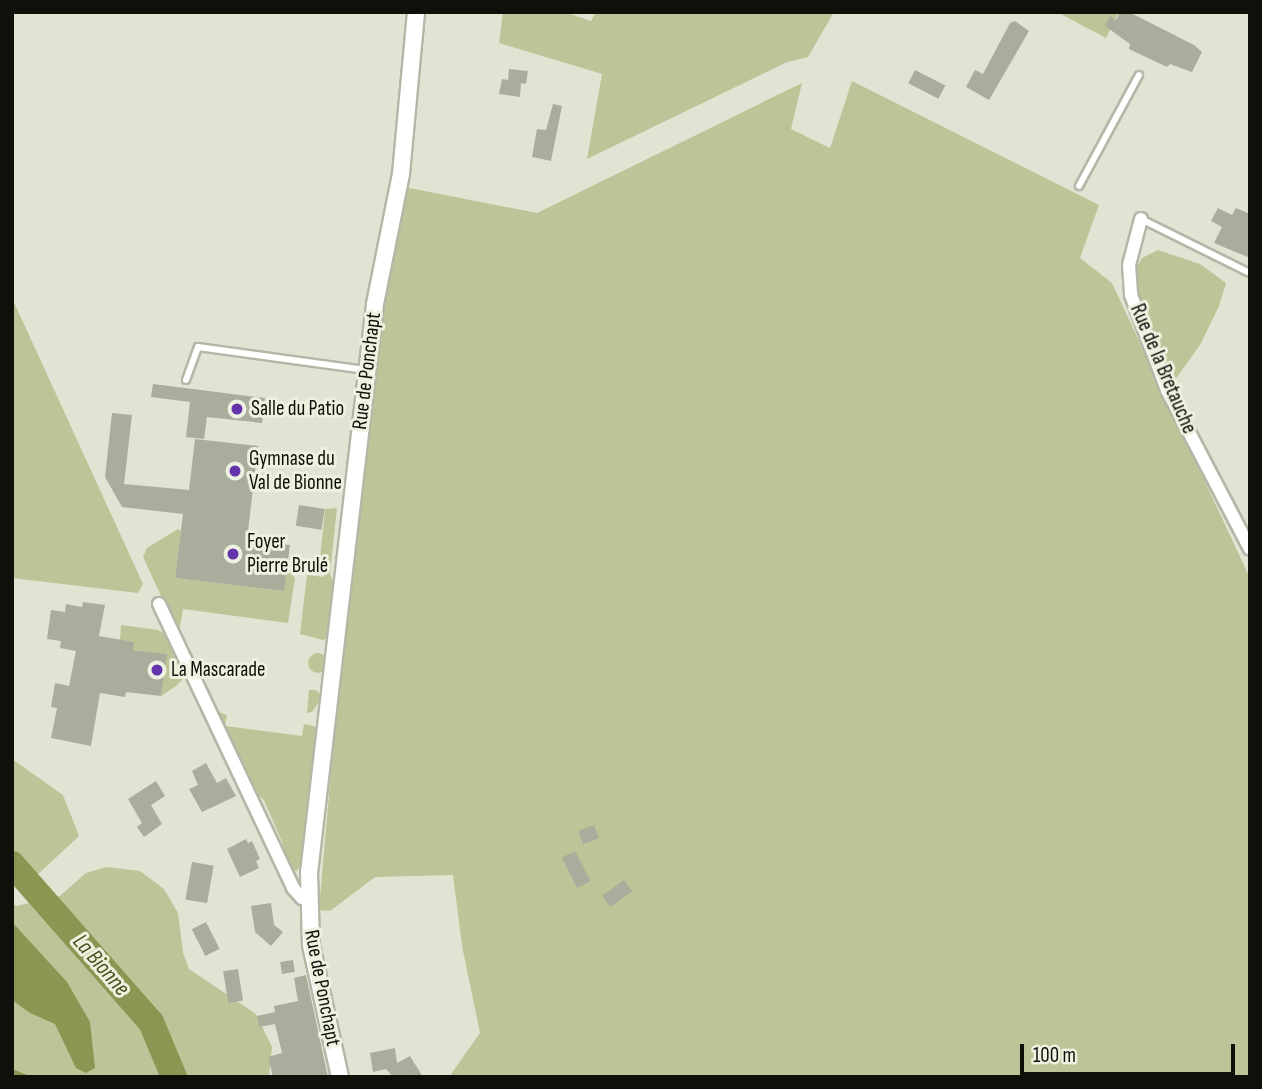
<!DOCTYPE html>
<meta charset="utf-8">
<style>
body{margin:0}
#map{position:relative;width:1262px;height:1089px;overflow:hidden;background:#e0e4d2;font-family:"Sofia Sans Condensed",sans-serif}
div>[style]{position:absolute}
.green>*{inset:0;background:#bcc597}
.round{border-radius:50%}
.water>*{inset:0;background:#8a9651}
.stream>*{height:4.5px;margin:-2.25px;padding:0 2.25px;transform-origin:2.25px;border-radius:2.25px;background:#8a9651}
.river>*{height:26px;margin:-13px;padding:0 13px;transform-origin:13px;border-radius:13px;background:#8a9651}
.building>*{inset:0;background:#a9ad9c;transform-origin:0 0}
.roads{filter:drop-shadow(2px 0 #b3b7a6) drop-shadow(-2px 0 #b3b7a6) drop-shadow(0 2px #b3b7a6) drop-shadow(0 -2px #b3b7a6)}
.service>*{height:6px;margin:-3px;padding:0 3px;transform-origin:3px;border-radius:3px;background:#fff}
.minor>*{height:12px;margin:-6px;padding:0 6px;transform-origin:6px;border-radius:6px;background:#fff}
.tertiary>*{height:16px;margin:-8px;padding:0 8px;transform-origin:8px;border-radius:8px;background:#fff}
.dots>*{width:19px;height:19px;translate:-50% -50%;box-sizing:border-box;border:4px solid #edf1df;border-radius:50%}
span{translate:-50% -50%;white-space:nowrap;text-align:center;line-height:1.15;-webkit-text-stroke:6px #edf1df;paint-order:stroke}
.street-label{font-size:21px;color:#0f100a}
.poi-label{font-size:21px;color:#0f100a}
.left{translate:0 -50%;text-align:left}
.water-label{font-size:23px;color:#49501d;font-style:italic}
.frame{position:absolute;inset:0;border:14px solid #0f100a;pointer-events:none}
.scale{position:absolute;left:1020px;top:1044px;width:215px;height:32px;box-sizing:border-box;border:4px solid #0f100a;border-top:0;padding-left:9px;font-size:21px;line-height:24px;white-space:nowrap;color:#0f100a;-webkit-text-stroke:5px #edf1df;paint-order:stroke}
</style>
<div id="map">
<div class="green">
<i style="clip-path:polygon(503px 12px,565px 12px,591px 21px,596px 12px,834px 12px,808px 57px,787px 62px,587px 159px,602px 74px,499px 43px)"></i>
<i style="clip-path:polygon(1057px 12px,1119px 12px,1106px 38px)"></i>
<i style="clip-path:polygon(852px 81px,1099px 205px,1080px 258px,1112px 283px,1250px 578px,1250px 1077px,449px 1077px,480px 1033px,462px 946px,453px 875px,375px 877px,330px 911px,319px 910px,343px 632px,394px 185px,537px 213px,802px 83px,791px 129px,830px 148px)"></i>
<i style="clip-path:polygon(1158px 250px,1200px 264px,1226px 283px,1219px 306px,1200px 345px,1172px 384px,1143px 321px,1134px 272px,1142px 258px)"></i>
<i style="clip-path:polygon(12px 298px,143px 584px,138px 593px,12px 578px)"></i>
<i style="clip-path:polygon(337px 508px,330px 573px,335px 590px,329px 637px,323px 640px,300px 634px,307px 575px,324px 577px,325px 569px,319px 569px,325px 509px)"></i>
<i style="clip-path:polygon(178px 529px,181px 531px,175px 578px,283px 591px,287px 569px,295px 578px,288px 623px,183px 609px,180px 627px,175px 626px,143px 557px,147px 548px)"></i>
<i style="clip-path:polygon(121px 625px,158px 630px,167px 635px,180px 659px,182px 680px,176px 686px,161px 696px,166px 654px,133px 650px,133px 642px,120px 640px)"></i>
<i class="round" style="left:308px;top:653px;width:20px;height:20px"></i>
<i style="clip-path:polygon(309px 690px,316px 690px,322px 697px,312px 712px,307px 713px)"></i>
<i style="clip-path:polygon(213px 710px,227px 715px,225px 726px,302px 736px,304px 724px,314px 726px,317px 730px,303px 858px,297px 871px,289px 869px,282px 842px,264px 800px,255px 793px)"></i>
<i style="clip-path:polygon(12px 759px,63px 795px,79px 836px,20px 891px,12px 880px)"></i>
<i style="clip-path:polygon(106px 867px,140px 871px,164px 889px,178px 913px,183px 953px,189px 969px,256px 1014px,272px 1047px,269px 1077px,12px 1077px,12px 903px,16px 906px,60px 896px,86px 873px)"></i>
</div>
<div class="water">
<i style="clip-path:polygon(12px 922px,67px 982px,90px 1022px,95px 1068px,86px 1073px,76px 1068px,55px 1024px,30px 1013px,12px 1000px)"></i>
</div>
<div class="stream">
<i style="left:12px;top:1071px;width:15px;rotate:23deg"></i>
</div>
<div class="river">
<i style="left:12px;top:864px;width:210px;rotate:48.7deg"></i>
<i style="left:151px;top:1022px;width:60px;rotate:67.3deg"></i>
</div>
<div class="building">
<i style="clip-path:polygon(1120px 12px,1129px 12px,1194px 45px,1202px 52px,1192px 72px,1170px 64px,1167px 67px,1129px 49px,1130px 44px,1105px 26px,1110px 16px,1116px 20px)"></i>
<i style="clip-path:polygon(1015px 21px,1029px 31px,989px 100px,966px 87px,975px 70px,983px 74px,1010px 23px)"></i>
<i style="clip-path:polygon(509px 69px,528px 71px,526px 84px,521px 83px,520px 97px,499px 94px,502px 79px,508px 80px)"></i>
<i style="left:915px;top:70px;width:34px;height:15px;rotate:27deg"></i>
<i style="clip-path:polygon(553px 104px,562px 106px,551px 161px,532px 157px,537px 129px,546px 130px)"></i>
<i style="clip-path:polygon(1218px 208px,1232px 215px,1236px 208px,1250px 214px,1250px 258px,1214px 243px,1222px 227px,1211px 221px)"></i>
<i style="clip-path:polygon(153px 384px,265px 398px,262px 423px,207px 417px,204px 439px,186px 437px,190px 402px,151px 397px)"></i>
<i style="clip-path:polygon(112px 413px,132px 415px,124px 484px,189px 490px,195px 439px,258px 446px,247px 540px,290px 545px,284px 591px,175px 578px,183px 514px,122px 507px,105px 477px)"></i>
<i style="left:299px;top:505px;width:26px;height:21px;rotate:9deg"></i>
<i style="clip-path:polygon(83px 602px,105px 605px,99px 636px,134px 642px,133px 650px,167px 654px,161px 696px,126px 692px,125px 697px,100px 693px,91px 746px,51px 738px,57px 708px,51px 707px,55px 683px,69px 686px,76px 651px,60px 648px,61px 641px,47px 639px,51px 610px,65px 612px,66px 604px,82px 607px)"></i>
<i style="clip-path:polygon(206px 763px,217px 783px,226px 778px,236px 796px,202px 812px,189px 789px,198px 785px,192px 771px)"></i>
<i style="clip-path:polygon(156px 781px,165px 796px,151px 805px,162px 824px,144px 837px,137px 827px,142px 823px,128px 799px)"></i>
<i style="left:594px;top:825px;width:14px;height:17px;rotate:69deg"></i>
<i style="clip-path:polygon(246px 839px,248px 843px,252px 841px,260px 859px,256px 861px,259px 868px,240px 877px,227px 849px)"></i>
<i style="left:575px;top:851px;width:34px;height:15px;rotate:63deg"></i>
<i style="left:192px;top:862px;width:22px;height:38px;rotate:10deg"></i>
<i style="left:624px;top:880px;width:14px;height:27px;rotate:54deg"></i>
<i style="clip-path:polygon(271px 903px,274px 925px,283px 932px,271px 946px,255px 932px,251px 906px)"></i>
<i style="left:206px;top:922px;width:30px;height:16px;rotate:63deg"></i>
<i style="left:293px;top:960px;width:12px;height:13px;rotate:81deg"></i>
<i style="left:238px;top:969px;width:32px;height:15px;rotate:81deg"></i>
<i style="clip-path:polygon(306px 975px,328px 1077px,273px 1077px,268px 1057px,282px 1053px,275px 1024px,259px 1027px,257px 1016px,275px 1012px,274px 1006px,298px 1001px,294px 978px)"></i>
<i style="clip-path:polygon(395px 1048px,397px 1063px,410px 1056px,423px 1077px,393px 1077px,386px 1069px,373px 1072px,370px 1053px)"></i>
</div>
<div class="roads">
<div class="service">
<i style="left:1079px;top:186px;width:126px;rotate:-61.6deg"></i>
<i style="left:1141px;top:219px;width:122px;rotate:26.4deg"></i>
<i style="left:186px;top:380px;width:35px;rotate:-70deg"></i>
<i style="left:198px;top:347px;width:169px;rotate:7.8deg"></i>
</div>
<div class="minor">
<i style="left:1141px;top:219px;width:48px;rotate:104.6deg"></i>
<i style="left:1129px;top:265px;width:30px;rotate:86deg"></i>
<i style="left:1131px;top:295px;width:102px;rotate:69.2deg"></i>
<i style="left:1167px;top:390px;width:179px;rotate:62.4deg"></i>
<i style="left:159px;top:604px;width:314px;rotate:64.7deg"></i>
<i style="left:293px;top:888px;width:13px;rotate:48deg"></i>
<i style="left:302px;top:898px;width:6px"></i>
</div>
<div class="tertiary">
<i style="left:340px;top:1077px;width:135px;rotate:-102.4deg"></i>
<i style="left:311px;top:945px;width:72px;rotate:-91.6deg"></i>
<i style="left:309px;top:873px;width:573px;rotate:-83.38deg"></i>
<i style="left:375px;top:304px;width:133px;rotate:-78.7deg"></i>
<i style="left:401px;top:174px;width:163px;rotate:-84.7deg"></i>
</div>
</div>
<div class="dots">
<i style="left:237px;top:409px;background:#6434ac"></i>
<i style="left:235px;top:471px;background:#6434ac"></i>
<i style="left:233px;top:554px;background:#6434ac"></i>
<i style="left:157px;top:670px;background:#6434ac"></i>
</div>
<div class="street-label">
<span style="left:1163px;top:369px;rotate:67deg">Rue de la Bretauche</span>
<span style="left:367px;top:371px;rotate:-83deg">Rue de Ponchapt</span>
<span style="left:322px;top:988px;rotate:79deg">Rue de Ponchapt</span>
</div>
<div class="poi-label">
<span class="left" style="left:251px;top:409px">Salle du Patio</span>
<span class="left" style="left:249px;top:471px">Gymnase du<br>Val de Bionne</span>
<span class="left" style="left:247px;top:554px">Foyer<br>Pierre Brulé</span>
<span class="left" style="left:171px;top:670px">La Mascarade</span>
</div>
<div class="water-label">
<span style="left:101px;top:965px;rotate:49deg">La Bionne</span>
</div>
<div class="frame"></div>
<div class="scale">100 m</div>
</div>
